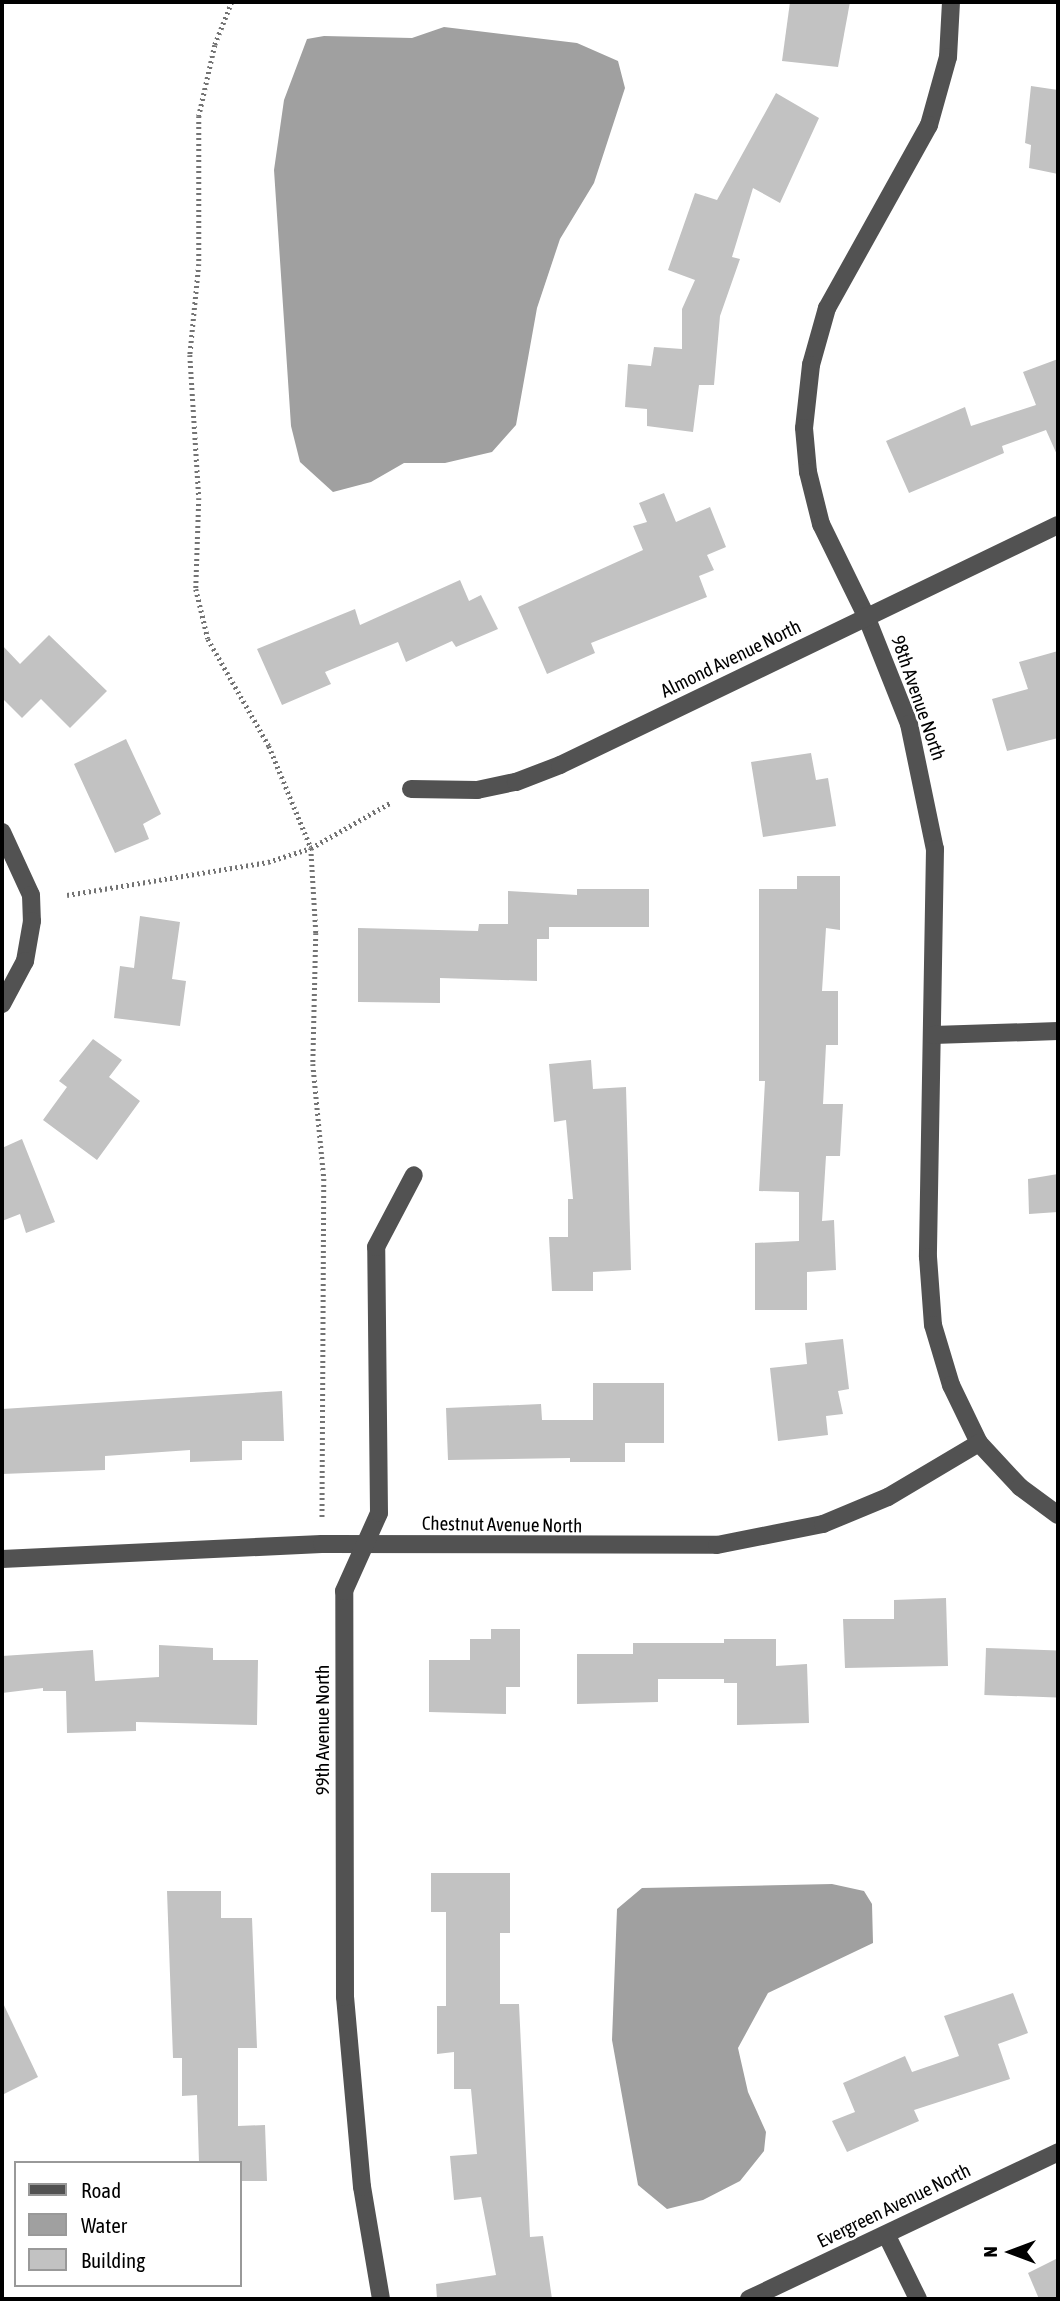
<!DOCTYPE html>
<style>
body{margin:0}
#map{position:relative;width:1060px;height:2301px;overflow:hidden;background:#fff;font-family:"Asap Condensed",sans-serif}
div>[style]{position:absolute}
.water>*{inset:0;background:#a0a0a0}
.building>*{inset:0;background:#c2c2c2;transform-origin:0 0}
.path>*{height:4.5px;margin-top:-2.25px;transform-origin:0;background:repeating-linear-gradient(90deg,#747474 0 2px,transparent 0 5.5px)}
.minor>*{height:18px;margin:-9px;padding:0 9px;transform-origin:9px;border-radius:9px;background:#525252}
span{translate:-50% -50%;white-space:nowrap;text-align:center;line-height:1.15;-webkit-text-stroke:5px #fff;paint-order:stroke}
.street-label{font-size:19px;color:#000}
.frame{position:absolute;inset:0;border:4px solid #000;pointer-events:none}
.legend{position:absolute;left:14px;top:2161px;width:228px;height:126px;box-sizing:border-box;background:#fff;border:2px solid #999;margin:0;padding:9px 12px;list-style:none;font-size:21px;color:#000}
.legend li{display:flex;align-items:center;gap:14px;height:35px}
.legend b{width:35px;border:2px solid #999}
.north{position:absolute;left:976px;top:2217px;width:70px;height:70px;-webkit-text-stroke:5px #fff;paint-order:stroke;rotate:270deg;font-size:19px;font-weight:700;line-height:28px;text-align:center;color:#000}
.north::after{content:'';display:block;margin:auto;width:24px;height:32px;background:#000;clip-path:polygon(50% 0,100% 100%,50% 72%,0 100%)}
</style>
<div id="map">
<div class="water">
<i style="clip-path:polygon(444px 27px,577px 43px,618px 61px,625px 88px,594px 183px,560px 239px,537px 308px,516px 425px,492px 452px,445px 463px,404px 463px,371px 482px,333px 492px,300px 462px,291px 426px,274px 170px,284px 100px,307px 39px,324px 36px,412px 38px)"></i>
<i style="clip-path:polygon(832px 1884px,864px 1891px,872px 1904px,873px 1943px,768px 1993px,738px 2048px,748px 2092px,766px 2132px,764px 2151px,740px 2181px,703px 2200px,667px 2209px,638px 2185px,612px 2040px,617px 1909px,642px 1888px)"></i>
</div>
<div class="building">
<i style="clip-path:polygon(790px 2px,850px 2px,838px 67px,782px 61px)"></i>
<i style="clip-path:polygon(1031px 86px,1058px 90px,1058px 174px,1029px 168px,1031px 145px,1025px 143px)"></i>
<i style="clip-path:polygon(776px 93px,819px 118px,780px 203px,753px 188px,732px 257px,740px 259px,720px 316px,714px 385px,699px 385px,693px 432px,647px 426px,647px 409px,625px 407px,628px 364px,651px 366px,654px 347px,682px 349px,682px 309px,695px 280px,668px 270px,695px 193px,717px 200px)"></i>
<i style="clip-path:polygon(1058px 359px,1058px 457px,1046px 430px,1002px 446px,1004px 453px,909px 493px,886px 441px,965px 407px,971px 426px,1036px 405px,1023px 372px)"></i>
<i style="clip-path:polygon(664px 493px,676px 522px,710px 507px,726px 547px,707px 555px,714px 570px,699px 576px,707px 597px,591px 643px,595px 653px,547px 674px,518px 607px,643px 550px,633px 526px,647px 522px,639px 503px)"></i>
<i style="clip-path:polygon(460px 580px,469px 601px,481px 595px,498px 629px,456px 647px,452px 641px,406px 662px,398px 642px,325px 672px,331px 684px,282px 705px,257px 649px,355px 609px,360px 625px)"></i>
<i style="clip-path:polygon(49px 635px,107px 691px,70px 728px,41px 699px,22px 718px,2px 698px,2px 645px,20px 664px)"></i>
<i style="clip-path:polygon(1058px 651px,1058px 738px,1007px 751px,992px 699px,1028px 689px,1019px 662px)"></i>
<i style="clip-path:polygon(126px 739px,161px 814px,143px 824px,149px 839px,115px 853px,74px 764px)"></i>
<i style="clip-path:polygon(811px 753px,816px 780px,828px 778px,836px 826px,763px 837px,751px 762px)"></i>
<i style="clip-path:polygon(797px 876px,840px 876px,840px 930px,826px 928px,822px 991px,838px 991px,838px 1045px,826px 1045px,823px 1104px,843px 1104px,840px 1156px,826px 1156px,822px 1221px,834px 1220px,836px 1270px,807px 1272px,807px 1310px,755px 1310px,755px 1243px,799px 1241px,799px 1192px,759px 1191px,765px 1081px,759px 1081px,759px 889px,797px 889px)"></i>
<i style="clip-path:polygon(577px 889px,649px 889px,649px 927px,549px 927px,549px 939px,537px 939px,537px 981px,440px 978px,440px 1003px,358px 1002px,358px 928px,478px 931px,479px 924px,508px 924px,508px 891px,577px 895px)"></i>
<i style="clip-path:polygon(140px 916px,180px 922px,172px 979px,186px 981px,180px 1026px,114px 1018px,120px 966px,134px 968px)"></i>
<i style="clip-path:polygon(93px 1039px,122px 1060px,109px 1077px,140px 1101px,97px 1160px,43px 1120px,67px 1087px,59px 1081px)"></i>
<i style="clip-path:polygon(591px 1060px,593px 1089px,626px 1087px,631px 1270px,593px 1272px,593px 1291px,552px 1291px,549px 1237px,568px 1237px,568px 1199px,573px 1199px,566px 1120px,554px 1122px,549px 1064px)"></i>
<i style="clip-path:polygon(22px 1139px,55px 1222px,26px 1233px,20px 1214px,2px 1221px,2px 1148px)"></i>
<i style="clip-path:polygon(1058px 1174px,1058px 1212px,1029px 1214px,1028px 1179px)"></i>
<i style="clip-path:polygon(843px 1339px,849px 1389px,838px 1391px,843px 1414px,826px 1416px,828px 1435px,778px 1441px,770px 1368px,807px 1364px,805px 1343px)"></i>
<i style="clip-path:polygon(593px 1383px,664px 1383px,664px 1443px,625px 1443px,625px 1462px,570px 1462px,570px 1458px,448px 1460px,446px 1408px,541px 1404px,542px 1420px,593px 1420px)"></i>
<i style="clip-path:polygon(282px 1391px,284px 1441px,242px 1441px,242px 1460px,190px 1462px,190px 1450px,105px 1456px,105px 1470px,2px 1474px,2px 1409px)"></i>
<i style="clip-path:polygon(946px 1598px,948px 1666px,845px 1668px,843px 1619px,894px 1619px,894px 1600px)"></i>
<i style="clip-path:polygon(491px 1629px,520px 1629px,520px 1687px,506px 1687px,506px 1714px,429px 1712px,429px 1660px,470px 1660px,470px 1639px,491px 1639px)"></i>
<i style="clip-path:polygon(724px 1639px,776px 1639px,776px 1666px,807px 1664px,809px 1723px,737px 1725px,737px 1683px,724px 1683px,724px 1679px,658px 1679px,658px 1702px,577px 1704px,577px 1654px,633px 1654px,633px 1643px,724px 1643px)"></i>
<i style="clip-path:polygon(159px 1645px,213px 1648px,213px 1660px,258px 1660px,257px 1725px,136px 1722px,136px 1731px,67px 1733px,66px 1691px,43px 1691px,43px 1688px,2px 1693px,2px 1656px,93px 1650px,95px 1681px,159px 1677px)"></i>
<i style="left:986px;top:1648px;width:72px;height:47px;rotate:2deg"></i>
<i style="clip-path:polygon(431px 1873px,510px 1873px,510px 1933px,500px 1933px,500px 2004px,519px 2004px,530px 2237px,543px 2236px,552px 2299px,437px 2299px,436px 2284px,496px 2275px,481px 2197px,454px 2200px,450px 2156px,477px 2154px,471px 2089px,454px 2089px,454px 2052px,437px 2054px,437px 2006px,446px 2006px,446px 1912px,431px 1912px)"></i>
<i style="clip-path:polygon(167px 1891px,221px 1891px,221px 1918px,252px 1918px,257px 2048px,238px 2048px,238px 2126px,265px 2125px,267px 2181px,240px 2181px,240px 2163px,199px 2163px,197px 2095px,182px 2096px,182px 2058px,173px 2058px)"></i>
<i style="clip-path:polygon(1013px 1993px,1028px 2033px,998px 2044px,1010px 2079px,914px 2110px,919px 2121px,847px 2152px,832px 2121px,855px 2112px,843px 2083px,905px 2056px,912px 2072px,959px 2056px,944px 2016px)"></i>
<i style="clip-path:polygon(2px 2001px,38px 2077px,2px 2095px)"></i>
<i style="clip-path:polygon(1058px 2258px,1058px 2299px,1039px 2299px,1028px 2273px)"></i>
</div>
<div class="path">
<i style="left:232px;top:2px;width:46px;rotate:111.6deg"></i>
<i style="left:215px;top:45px;width:73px;rotate:102.7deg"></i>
<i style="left:199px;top:116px;width:148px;rotate:90deg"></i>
<i style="left:199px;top:264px;width:91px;rotate:95.6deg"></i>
<i style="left:190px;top:355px;width:143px;rotate:86.4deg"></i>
<i style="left:199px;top:498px;width:91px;rotate:91.9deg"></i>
<i style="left:196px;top:589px;width:51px;rotate:76.5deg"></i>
<i style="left:208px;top:639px;width:123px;rotate:60.3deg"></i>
<i style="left:269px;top:746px;width:110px;rotate:67.6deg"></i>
<i style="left:311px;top:848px;width:85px;rotate:86.6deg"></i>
<i style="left:316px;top:933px;width:131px;rotate:91.3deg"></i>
<i style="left:313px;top:1064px;width:116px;rotate:84.5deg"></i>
<i style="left:324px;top:1179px;width:339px;rotate:90.3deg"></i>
<i style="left:67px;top:895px;width:204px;rotate:-9.3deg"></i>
<i style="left:268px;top:862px;width:45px;rotate:-18deg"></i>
<i style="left:311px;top:848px;width:91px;rotate:-29.7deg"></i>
</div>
<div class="minor">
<i style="left:951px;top:2px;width:55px;rotate:93.1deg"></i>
<i style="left:948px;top:57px;width:71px;rotate:105.6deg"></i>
<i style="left:929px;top:125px;width:210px;rotate:119.1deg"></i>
<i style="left:827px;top:308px;width:59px;rotate:105.7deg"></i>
<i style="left:811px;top:365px;width:63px;rotate:96.3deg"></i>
<i style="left:804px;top:428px;width:44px;rotate:84.8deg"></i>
<i style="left:808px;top:472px;width:54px;rotate:76deg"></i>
<i style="left:821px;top:524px;width:102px;rotate:63.9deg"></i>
<i style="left:866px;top:616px;width:116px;rotate:68.3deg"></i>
<i style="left:909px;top:724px;width:128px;rotate:78.3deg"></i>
<i style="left:935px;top:849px;width:408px;rotate:91deg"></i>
<i style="left:928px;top:1257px;width:68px;rotate:85.8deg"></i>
<i style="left:933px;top:1325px;width:63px;rotate:73.3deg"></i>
<i style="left:951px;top:1385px;width:64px;rotate:64.2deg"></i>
<i style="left:979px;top:1443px;width:60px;rotate:47deg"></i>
<i style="left:1020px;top:1487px;width:47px;rotate:36.4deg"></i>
<i style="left:411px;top:789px;width:66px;rotate:0.9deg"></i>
<i style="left:477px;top:790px;width:40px;rotate:-12deg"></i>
<i style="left:516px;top:782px;width:47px;rotate:-21.1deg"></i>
<i style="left:560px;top:765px;width:553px;rotate:-25.73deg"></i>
<i style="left:2px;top:832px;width:69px;rotate:65.3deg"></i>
<i style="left:31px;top:895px;width:26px;rotate:88deg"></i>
<i style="left:32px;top:921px;width:41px;rotate:99.9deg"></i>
<i style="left:25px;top:961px;width:49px;rotate:118.1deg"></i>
<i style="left:933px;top:1035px;width:125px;rotate:-1.8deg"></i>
<i style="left:2px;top:1559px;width:320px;rotate:-2.7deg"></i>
<i style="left:322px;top:1544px;width:395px;rotate:0.1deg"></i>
<i style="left:717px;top:1545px;width:108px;rotate:-11.2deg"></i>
<i style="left:823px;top:1524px;width:70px;rotate:-22.6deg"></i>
<i style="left:888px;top:1497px;width:106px;rotate:-30.7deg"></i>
<i style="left:887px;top:2236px;width:70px;rotate:63.8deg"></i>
<i style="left:381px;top:2299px;width:114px;rotate:-99.6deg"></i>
<i style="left:362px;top:2187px;width:191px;rotate:-95.1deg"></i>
<i style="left:345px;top:1997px;width:406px;rotate:-90.1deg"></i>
<i style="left:344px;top:1591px;width:85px;rotate:-65.8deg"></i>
<i style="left:379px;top:1513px;width:266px;rotate:-90.6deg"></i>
<i style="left:376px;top:1247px;width:81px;rotate:-62.2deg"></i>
<i style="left:749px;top:2299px;width:342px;rotate:-25.4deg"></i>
</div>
<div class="street-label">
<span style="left:731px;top:659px;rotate:-26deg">Almond Avenue North</span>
<span style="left:918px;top:698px;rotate:71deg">98th Avenue North</span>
<span style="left:502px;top:1525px;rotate:1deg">Chestnut Avenue North</span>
<span style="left:323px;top:1730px;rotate:-90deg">99th Avenue North</span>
<span style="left:894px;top:2206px;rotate:-26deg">Evergreen Avenue North</span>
</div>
<div class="frame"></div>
<ul class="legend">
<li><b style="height:9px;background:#525252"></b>Road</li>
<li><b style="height:19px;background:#a0a0a0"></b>Water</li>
<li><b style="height:19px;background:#c2c2c2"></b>Building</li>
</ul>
<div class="north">N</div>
</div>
